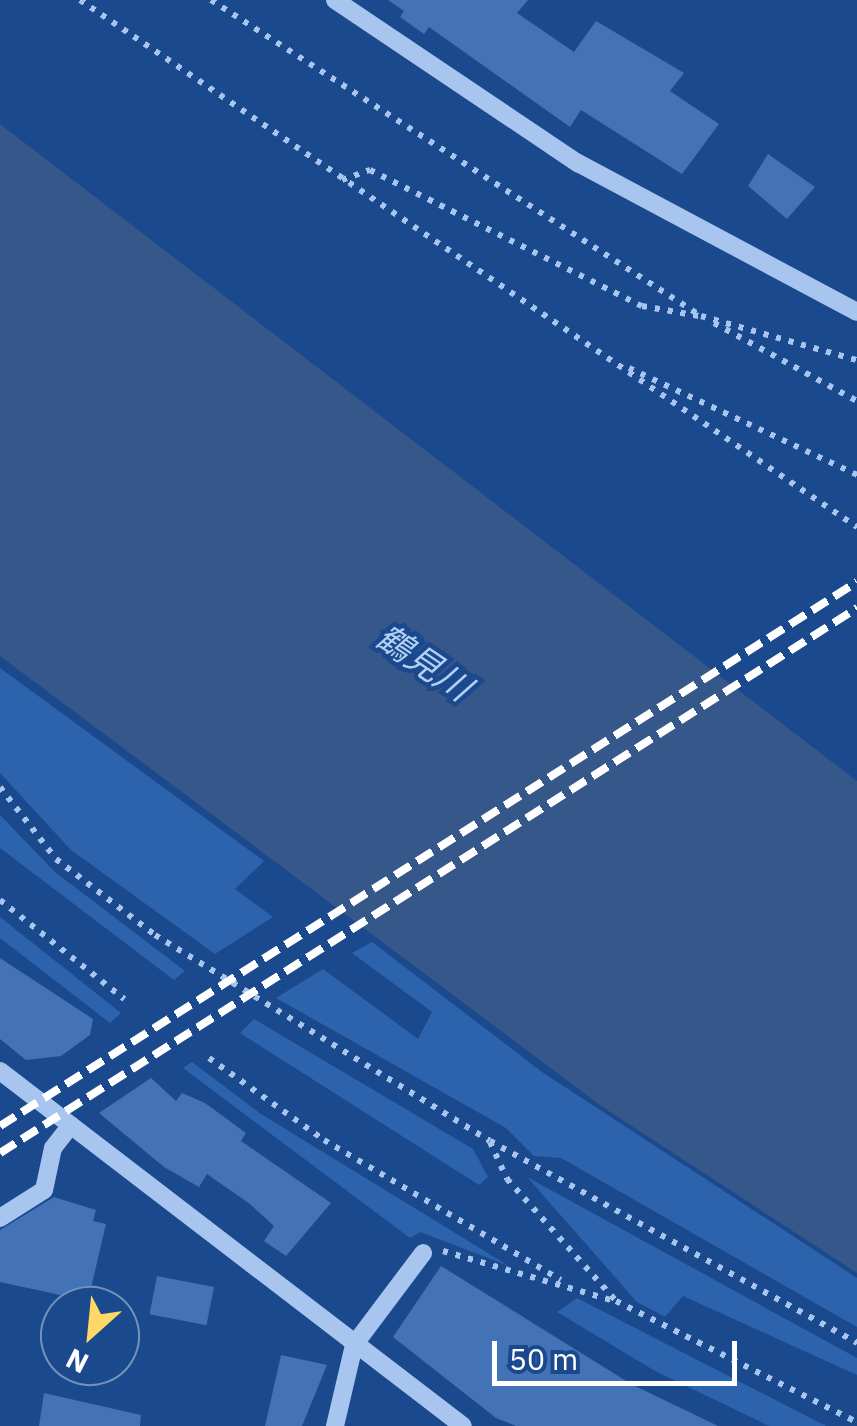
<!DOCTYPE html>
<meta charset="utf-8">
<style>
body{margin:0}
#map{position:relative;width:857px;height:1426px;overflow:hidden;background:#1a498e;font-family:"IBM Plex Sans","Noto Sans JP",sans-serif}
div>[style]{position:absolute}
.green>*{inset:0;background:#2d62ac}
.water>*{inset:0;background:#355789}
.building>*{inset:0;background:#4372b6;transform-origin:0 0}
.path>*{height:6px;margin-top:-3px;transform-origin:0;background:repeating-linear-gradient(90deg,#a7c5ee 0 5px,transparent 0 13px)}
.minor>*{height:18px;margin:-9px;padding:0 9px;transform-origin:9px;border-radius:9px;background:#a7c5ee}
.rail>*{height:8px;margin-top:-4px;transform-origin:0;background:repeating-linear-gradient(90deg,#fff 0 18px,transparent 0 26px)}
span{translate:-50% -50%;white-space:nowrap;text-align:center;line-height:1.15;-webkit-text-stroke:9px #1a498e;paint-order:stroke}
.water-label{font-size:35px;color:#b3cff5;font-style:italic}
.north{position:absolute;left:40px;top:1286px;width:100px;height:100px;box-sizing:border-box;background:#1a498e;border:2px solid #7692bb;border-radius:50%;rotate:207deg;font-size:28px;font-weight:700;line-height:40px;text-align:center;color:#fff}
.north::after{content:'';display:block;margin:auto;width:35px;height:45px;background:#ffd764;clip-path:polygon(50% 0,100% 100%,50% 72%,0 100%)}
.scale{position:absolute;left:492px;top:1341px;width:245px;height:45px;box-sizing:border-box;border:5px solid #fff;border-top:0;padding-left:12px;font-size:30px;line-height:35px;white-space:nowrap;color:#fff;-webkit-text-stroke:8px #1a498e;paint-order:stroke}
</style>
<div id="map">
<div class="green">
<i style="clip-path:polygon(0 668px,264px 861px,235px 889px,273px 917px,215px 954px,71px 850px,0 773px)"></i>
<i style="clip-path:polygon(0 815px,55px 872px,185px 971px,174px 980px,0 848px)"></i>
<i style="clip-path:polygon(0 917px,121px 1013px,110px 1023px,0 938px)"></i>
<i style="clip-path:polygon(372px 942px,542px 1072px,857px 1278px,857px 1327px,561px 1158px,534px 1156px,506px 1128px,276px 998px,323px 969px,418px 1039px,432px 1012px,352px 953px)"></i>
<i style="clip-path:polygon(254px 1019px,473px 1149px,488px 1177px,479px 1185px,240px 1033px)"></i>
<i style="clip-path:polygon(192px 1062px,261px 1114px,509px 1266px,420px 1232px,410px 1238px,183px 1068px)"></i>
<i style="clip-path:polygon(527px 1177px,857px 1358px,857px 1375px,683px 1296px,665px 1317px,637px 1302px)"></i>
<i style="clip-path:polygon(577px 1298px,826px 1426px,769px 1426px,655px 1371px,557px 1312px)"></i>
</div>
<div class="water">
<i style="clip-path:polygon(0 124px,857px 781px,857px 1273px,604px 1108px,0 656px)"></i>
</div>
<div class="building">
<i style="clip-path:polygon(388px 0,528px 0,517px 13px,574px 52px,596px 21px,684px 73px,670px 91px,719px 124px,682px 174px,581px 110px,570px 127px,429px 27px,424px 34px,400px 17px,404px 11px)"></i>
<i style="clip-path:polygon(768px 154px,815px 187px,787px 219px,748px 186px)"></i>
<i style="clip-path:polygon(0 958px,93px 1019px,90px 1035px,61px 1056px,26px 1060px,0 1039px)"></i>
<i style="clip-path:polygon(151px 1078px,176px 1101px,182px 1093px,205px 1103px,246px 1133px,241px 1141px,331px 1203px,286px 1256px,264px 1241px,274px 1226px,250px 1204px,207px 1174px,199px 1187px,164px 1167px,99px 1113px)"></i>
<i style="clip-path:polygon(54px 1197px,96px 1210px,93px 1221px,106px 1224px,88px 1301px,0 1282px,0 1230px)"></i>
<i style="clip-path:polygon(441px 1266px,631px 1384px,718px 1426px,516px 1426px,496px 1418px,393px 1337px)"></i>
<i style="left:157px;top:1276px;width:58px;height:39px;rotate:11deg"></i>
<i style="clip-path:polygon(281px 1355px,327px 1365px,302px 1426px,265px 1426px)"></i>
<i style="clip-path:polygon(44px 1393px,141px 1415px,140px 1426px,39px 1426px)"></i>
</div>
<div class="path">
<i style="left:80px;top:0;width:939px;rotate:34.15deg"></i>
<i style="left:211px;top:0;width:583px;rotate:32.82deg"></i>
<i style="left:701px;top:316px;width:162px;rotate:15.8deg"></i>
<i style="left:342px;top:180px;width:30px;rotate:-20deg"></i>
<i style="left:370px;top:170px;width:304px;rotate:26.6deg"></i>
<i style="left:642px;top:306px;width:58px;rotate:10deg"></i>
<i style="left:714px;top:323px;width:163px;rotate:28.6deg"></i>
<i style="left:629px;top:368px;width:252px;rotate:25.1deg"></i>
<i style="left:0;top:787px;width:91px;rotate:52.1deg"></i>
<i style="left:56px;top:859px;width:125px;rotate:37.5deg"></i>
<i style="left:155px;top:935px;width:393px;rotate:31.6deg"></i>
<i style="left:490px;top:1141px;width:419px;rotate:28.8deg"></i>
<i style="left:0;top:900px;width:159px;rotate:38.6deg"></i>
<i style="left:209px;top:1058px;width:141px;rotate:35.5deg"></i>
<i style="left:324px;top:1140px;width:275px;rotate:30.6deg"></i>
<i style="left:490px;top:1142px;width:41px;rotate:65.3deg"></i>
<i style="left:507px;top:1179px;width:164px;rotate:48.2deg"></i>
<i style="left:616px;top:1301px;width:270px;rotate:26.7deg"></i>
<i style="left:443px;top:1251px;width:178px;rotate:16.3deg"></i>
</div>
<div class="minor">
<i style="left:335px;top:0;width:293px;rotate:33.9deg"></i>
<i style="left:578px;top:163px;width:316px;rotate:28.1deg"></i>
<i style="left:0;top:1071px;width:583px;rotate:37.48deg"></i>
<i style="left:0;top:1218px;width:52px;rotate:-32.5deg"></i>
<i style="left:44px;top:1190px;width:43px;rotate:-77.9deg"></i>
<i style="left:53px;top:1148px;width:29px;rotate:-52deg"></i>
<i style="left:335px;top:1426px;width:83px;rotate:-76.8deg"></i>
<i style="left:354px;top:1345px;width:115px;rotate:-53.1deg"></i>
</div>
<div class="rail">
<i style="left:0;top:1126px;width:1015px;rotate:-32.41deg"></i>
<i style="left:0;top:1153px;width:1016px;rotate:-32.45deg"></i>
</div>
<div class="water-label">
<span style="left:424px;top:662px;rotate:34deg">鶴見川</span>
</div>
<div class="north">N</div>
<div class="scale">50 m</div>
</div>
